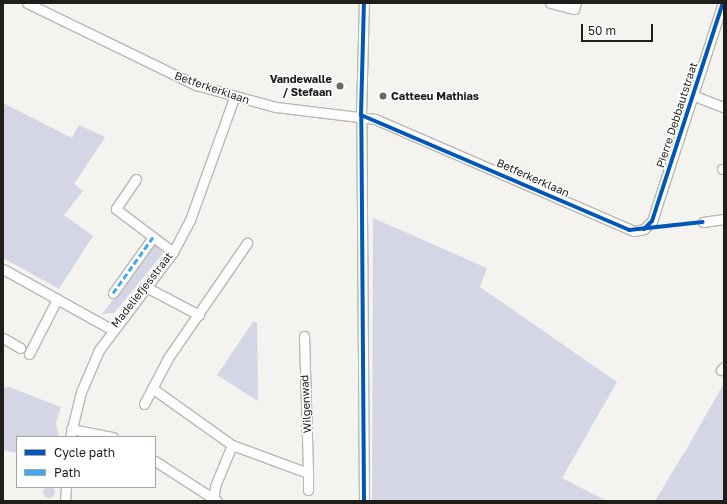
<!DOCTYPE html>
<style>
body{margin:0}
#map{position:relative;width:727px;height:504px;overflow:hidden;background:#f4f3ef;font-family:"Golos Text",sans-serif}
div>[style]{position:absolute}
.green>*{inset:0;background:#d4d6e5}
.round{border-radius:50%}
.roads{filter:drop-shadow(1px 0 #b9b8b5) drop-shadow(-1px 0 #b9b8b5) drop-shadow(0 1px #b9b8b5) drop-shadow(0 -1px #b9b8b5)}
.street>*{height:9px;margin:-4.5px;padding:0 4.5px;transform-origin:4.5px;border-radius:4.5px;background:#fdfdfd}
.quiet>*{height:3px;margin-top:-1.5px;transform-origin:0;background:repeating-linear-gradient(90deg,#3fa9f5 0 6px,transparent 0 9px)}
.cycleway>*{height:4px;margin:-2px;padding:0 2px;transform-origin:2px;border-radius:2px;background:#0057b8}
.dots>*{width:11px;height:11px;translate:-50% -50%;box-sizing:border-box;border:2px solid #fff;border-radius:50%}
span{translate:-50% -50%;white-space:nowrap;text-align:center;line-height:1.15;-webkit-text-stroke:3px #fff;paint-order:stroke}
.poi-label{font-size:11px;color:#1f1e1b;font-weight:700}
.right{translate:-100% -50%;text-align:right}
.left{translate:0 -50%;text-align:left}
.street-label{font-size:11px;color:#1f1e1b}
.frame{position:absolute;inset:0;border:4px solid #1f1e1b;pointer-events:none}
.legend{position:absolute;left:16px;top:436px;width:140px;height:52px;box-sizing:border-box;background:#fff;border:1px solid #a5a5a4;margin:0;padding:5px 7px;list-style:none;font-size:12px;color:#1f1e1b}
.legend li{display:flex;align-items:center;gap:8px;height:20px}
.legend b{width:20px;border:1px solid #a5a5a4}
.scale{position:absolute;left:581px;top:24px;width:72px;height:18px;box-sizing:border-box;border:2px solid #1f1e1b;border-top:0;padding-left:5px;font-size:12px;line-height:14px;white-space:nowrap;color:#1f1e1b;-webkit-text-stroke:3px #fff;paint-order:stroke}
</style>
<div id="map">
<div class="green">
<i style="clip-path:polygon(3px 103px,72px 138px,79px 125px,105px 137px,74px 184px,83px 191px,64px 215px,93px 236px,59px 289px,3px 258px)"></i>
<i style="clip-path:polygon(373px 218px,487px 268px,480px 287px,617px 382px,562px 478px,607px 501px,372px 501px)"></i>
<i style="clip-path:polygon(155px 245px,163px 253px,152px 267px,114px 313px,102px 314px)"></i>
<i style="clip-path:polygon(253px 322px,257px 322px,258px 401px,217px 375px)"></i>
<i style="clip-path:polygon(724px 383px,724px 501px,655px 501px,690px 443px)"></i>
<i style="clip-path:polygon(9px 387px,61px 407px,56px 423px,59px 437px,17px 437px,17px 453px,3px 450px,3px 388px)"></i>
<i class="round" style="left:43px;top:486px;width:12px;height:12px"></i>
</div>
<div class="roads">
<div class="street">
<i style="left:27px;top:3px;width:188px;rotate:25.9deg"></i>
<i style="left:196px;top:85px;width:83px;rotate:15.4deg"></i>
<i style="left:276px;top:107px;width:100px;rotate:6.9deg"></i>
<i style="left:375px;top:119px;width:282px;rotate:23.4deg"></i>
<i style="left:634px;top:231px;width:10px;rotate:-11deg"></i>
<i style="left:644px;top:229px;width:11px;rotate:-45deg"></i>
<i style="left:652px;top:221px;width:229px;rotate:-72deg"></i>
<i style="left:550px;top:3px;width:25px;rotate:14deg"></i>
<i style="left:574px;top:9px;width:6px;rotate:-72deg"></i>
<i style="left:692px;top:95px;width:34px;rotate:21deg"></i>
<i style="left:722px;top:169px;width:2px"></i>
<i style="left:136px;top:179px;width:36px;rotate:124deg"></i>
<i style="left:116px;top:209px;width:71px;rotate:37deg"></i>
<i style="left:703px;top:222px;width:21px;rotate:-8deg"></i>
<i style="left:3px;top:269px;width:124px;rotate:29.1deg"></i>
<i style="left:146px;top:287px;width:60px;rotate:27.8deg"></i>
<i style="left:113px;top:293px;width:69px;rotate:-54.5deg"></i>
<i style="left:304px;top:336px;width:137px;rotate:88.3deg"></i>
<i style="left:3px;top:338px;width:20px;rotate:30deg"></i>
<i style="left:29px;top:354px;width:62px;rotate:-63deg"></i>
<i style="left:721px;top:370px;width:4px;rotate:-45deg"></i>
<i style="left:152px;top:388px;width:98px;rotate:35.5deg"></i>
<i style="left:232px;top:445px;width:81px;rotate:20.2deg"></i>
<i style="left:308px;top:473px;width:17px;rotate:90deg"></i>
<i style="left:144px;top:404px;width:52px;rotate:-62.4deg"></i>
<i style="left:168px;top:358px;width:140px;rotate:-55.5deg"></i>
<i style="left:71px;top:429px;width:43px;rotate:10.8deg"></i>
<i style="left:70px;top:437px;width:46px;rotate:-76.3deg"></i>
<i style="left:81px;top:392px;width:46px;rotate:-66.8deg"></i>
<i style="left:99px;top:350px;width:123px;rotate:-52.9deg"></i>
<i style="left:173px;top:252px;width:36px;rotate:-62deg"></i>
<i style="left:190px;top:220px;width:130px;rotate:-70.2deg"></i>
<i style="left:155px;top:461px;width:74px;rotate:32.8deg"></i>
<i style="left:65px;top:501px;width:14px;rotate:-86deg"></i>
<i style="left:213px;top:501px;width:15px;rotate:-82deg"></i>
<i style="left:215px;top:486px;width:44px;rotate:-67.5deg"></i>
<i style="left:364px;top:501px;width:386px;rotate:-90.4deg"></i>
<i style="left:361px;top:115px;width:112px;rotate:-88.5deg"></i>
</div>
</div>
<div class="quiet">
<i style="left:113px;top:293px;width:69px;rotate:-54.5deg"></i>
</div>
<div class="cycleway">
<i style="left:361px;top:115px;width:292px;rotate:23.2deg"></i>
<i style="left:629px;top:230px;width:74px;rotate:-6.2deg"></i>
<i style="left:644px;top:229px;width:11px;rotate:-45deg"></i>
<i style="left:652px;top:221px;width:229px;rotate:-72deg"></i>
<i style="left:364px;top:501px;width:386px;rotate:-90.4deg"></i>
<i style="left:361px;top:115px;width:112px;rotate:-88.5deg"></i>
</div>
<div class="dots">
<i style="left:340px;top:86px;background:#6a6965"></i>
<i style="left:383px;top:96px;background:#6a6965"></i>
</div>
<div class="poi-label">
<span class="right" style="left:332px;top:86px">Vandewalle<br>/ Stefaan</span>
<span class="left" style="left:391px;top:96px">Catteeu Mathias</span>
</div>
<div class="street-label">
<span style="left:212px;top:88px;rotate:19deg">Betferkerklaan</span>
<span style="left:677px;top:115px;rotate:-72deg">Pierre Debbautstraat</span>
<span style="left:533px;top:178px;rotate:24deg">Betferkerklaan</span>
<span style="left:142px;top:290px;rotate:-52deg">Madeliefjesstraat</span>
<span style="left:306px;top:404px;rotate:-93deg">Wilgenwad</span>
</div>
<div class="frame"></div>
<ul class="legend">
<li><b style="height:5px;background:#0057b8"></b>Cycle path</li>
<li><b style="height:5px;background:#3fa9f5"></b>Path</li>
</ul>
<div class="scale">50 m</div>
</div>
